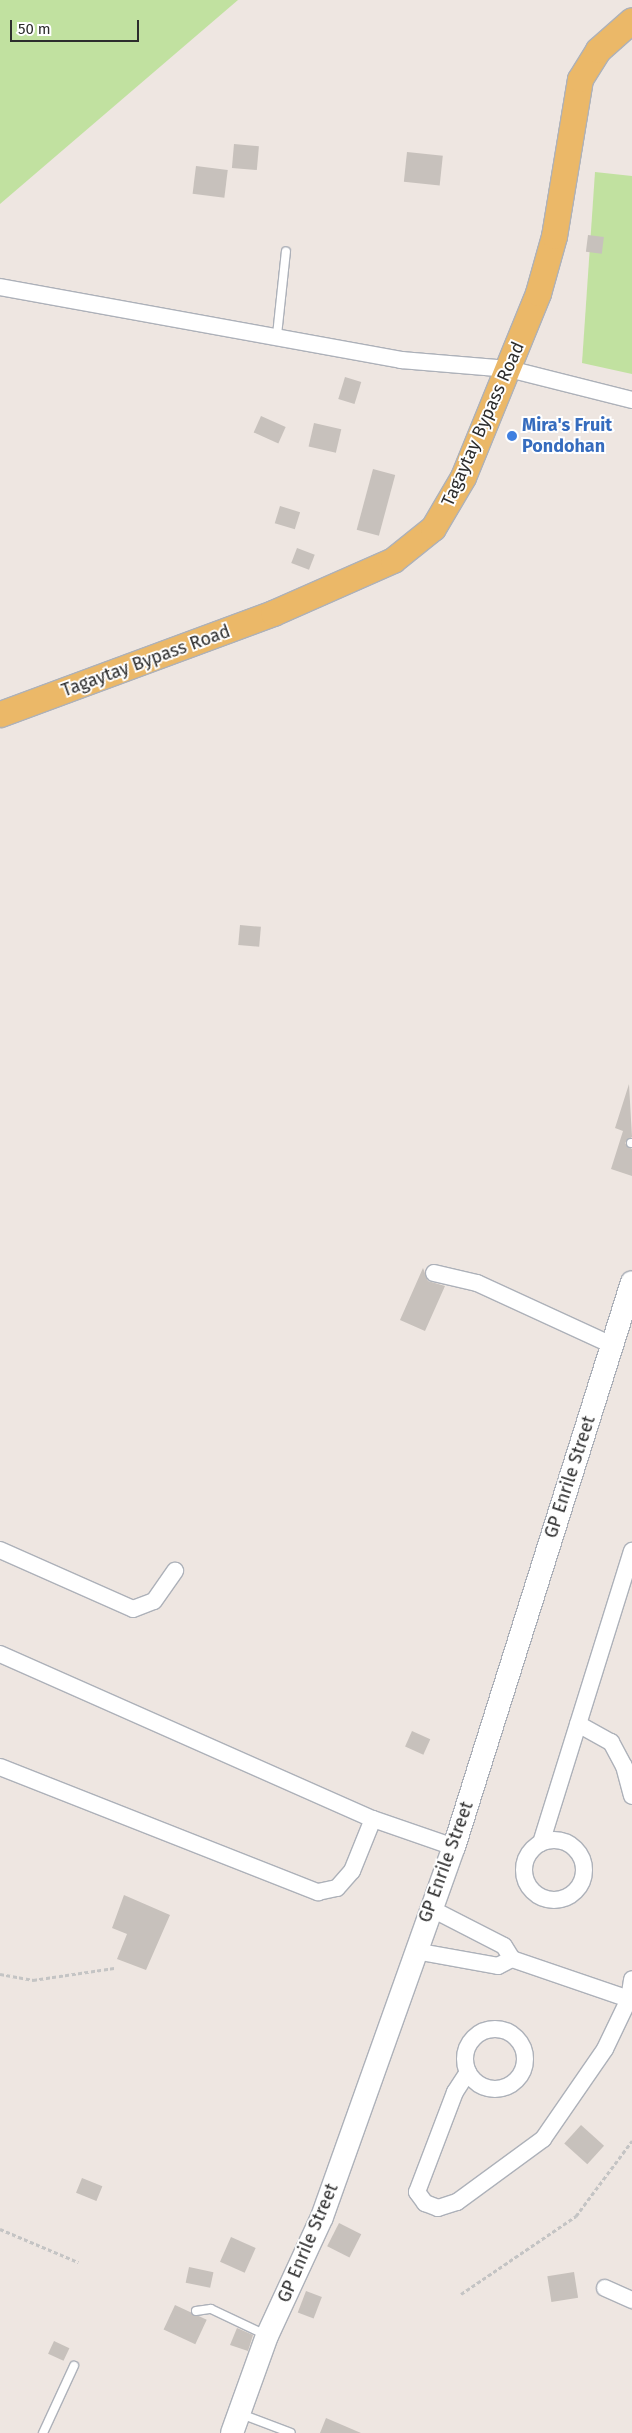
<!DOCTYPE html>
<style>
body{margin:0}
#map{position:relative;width:632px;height:2433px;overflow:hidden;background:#eee6e1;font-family:"Fira Sans",sans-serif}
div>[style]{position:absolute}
.green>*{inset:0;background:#c1e1a0}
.building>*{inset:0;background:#c7c1bc;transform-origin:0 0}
.path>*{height:3px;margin-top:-1.5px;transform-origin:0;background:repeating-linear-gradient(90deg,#c4c4c4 0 4px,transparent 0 6.5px)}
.roads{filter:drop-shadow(1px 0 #adb1b9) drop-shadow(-1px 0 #adb1b9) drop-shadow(0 1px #adb1b9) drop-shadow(0 -1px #adb1b9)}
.lane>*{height:8px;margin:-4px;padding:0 4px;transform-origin:4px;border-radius:4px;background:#fff}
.street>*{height:16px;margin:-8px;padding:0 8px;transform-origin:8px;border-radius:8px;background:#fff}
.street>.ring{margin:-8px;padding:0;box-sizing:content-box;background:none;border:16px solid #fff;border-radius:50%}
.secondary>*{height:22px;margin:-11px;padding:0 11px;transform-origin:11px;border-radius:11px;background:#fff}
.primary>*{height:25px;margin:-12.5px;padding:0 12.5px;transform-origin:12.5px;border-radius:12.5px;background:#ebb868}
.dots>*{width:14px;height:14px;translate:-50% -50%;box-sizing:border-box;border:2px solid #fff;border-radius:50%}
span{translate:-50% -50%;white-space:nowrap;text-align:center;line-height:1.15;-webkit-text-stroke:4px #fff;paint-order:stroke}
.street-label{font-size:18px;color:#2d2d2d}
.shop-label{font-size:18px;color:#366cbe;font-weight:700}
.left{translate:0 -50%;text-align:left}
.scale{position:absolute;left:10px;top:20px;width:129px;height:22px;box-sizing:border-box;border:2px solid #2d2d2d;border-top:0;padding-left:6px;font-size:15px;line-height:18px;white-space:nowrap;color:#2d2d2d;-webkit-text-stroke:4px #fff;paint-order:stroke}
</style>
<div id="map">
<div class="green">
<i style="clip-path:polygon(0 0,238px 0,0 204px)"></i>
<i style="clip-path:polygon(595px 172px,632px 176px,632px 374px,582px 363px)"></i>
</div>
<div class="building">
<i style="left:234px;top:144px;width:25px;height:24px;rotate:5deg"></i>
<i style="left:407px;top:152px;width:36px;height:30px;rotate:6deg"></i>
<i style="left:196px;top:166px;width:32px;height:28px;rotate:7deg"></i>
<i style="left:588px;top:235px;width:16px;height:17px;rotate:7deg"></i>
<i style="left:345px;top:377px;width:17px;height:23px;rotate:17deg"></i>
<i style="left:261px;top:416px;width:27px;height:18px;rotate:24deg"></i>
<i style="left:314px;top:423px;width:28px;height:24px;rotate:13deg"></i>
<i style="left:373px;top:469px;width:23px;height:63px;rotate:15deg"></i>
<i style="left:280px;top:506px;width:21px;height:18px;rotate:17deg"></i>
<i style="left:297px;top:548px;width:19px;height:16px;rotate:21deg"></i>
<i style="left:240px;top:925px;width:21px;height:20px;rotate:5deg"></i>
<i style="clip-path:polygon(629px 1084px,632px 1137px,625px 1143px,632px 1149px,632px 1176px,611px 1169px,623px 1131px,615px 1128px)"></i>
<i style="clip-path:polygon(423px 1268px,428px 1281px,445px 1286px,425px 1331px,400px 1320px)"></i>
<i style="left:412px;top:1731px;width:20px;height:17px;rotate:24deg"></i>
<i style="clip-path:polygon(124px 1895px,170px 1915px,146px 1970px,117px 1959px,127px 1934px,112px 1928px)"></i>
<i style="left:581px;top:2125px;width:31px;height:25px;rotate:42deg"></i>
<i style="left:82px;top:2178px;width:22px;height:16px;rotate:22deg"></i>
<i style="left:339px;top:2223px;width:25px;height:26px;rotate:27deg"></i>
<i style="left:231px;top:2237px;width:27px;height:27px;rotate:24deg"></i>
<i style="left:189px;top:2267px;width:25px;height:16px;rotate:12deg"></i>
<i style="left:574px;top:2272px;width:26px;height:27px;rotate:81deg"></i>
<i style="left:306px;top:2291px;width:17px;height:23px;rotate:21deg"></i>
<i style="left:175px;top:2305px;width:35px;height:27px;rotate:25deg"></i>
<i style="clip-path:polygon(237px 2328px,253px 2335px,248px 2351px,230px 2345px)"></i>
<i style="left:54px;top:2341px;width:17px;height:14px;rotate:25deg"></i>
<i style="clip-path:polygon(326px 2418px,361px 2433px,320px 2433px)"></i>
</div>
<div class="path">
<i style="left:0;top:1974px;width:34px;rotate:10deg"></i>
<i style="left:33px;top:1980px;width:82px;rotate:-8.4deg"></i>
<i style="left:0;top:2229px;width:85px;rotate:22.9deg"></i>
<i style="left:461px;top:2294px;width:139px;rotate:-34.1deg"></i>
<i style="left:576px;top:2216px;width:94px;rotate:-53.3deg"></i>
</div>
<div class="roads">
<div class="lane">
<i style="left:277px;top:335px;width:84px;rotate:-83.9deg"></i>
<i style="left:631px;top:1143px;width:1px"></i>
<i style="left:196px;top:2311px;width:15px;rotate:-8deg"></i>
<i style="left:211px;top:2309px;width:61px;rotate:25.3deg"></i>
<i style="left:241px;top:2414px;width:53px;rotate:20.8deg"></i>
<i style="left:43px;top:2433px;width:74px;rotate:-65.2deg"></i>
</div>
<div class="street">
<i style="left:0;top:287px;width:408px;rotate:10.3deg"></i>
<i style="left:401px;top:360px;width:108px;rotate:4.8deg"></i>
<i style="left:509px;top:369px;width:127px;rotate:14.1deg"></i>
<i style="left:434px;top:1273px;width:44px;rotate:13.1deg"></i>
<i style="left:477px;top:1283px;width:149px;rotate:24.7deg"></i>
<i style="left:0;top:1550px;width:145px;rotate:23.9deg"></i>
<i style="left:133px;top:1609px;width:22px;rotate:-21deg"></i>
<i style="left:154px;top:1601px;width:37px;rotate:-55deg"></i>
<i style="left:0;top:1654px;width:408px;rotate:23.9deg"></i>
<i style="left:373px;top:1819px;width:86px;rotate:19.1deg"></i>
<i style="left:578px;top:1724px;width:38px;rotate:29deg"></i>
<i style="left:611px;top:1742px;width:27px;rotate:62deg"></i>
<i style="left:624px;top:1766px;width:31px;rotate:75deg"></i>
<i style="left:0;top:1767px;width:342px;rotate:21.5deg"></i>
<i style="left:318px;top:1892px;width:19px;rotate:-12deg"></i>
<i style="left:337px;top:1888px;width:23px;rotate:-49deg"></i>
<i style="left:352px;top:1871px;width:56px;rotate:-68deg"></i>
<i class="ring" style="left:524px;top:1840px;width:44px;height:44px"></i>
<i style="left:541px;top:1843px;width:306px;rotate:-72.7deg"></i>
<i style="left:430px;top:1908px;width:83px;rotate:27.2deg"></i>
<i style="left:504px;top:1946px;width:15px;rotate:58deg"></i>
<i style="left:512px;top:1959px;width:127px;rotate:18.9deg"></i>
<i style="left:415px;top:1951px;width:84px;rotate:10.2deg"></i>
<i style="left:498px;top:1966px;width:16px;rotate:-27deg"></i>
<i class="ring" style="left:465px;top:2029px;width:44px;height:44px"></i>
<i style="left:468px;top:2072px;width:24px;rotate:123deg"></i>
<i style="left:455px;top:2092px;width:107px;rotate:110.8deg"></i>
<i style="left:417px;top:2192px;width:14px;rotate:54deg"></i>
<i style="left:425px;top:2203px;width:14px;rotate:21deg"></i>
<i style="left:438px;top:2208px;width:20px;rotate:-18deg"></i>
<i style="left:457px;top:2202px;width:107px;rotate:-36.2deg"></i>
<i style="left:543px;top:2139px;width:109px;rotate:-55.4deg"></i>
<i style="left:605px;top:2049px;width:55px;rotate:-64.4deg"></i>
<i style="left:629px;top:1999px;width:20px;rotate:-81deg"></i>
<i style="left:605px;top:2288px;width:30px;rotate:24deg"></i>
</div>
<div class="secondary">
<i style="left:232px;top:2433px;width:103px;rotate:-70.2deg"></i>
<i style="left:267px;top:2336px;width:131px;rotate:-65.2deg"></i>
<i style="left:322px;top:2217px;width:393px;rotate:-70.4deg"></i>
<i style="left:454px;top:1847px;width:592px;rotate:-72.51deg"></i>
</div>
<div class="primary">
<i style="left:0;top:714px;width:291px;rotate:-20.3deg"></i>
<i style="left:273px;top:613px;width:131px;rotate:-23.8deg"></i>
<i style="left:393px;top:560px;width:51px;rotate:-38.7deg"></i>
<i style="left:433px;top:528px;width:59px;rotate:-59.5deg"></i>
<i style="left:463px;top:477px;width:199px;rotate:-67.8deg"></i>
<i style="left:538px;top:293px;width:59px;rotate:-74.3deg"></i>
<i style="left:554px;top:236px;width:159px;rotate:-80.6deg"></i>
<i style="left:580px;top:79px;width:34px;rotate:-58deg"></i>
<i style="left:598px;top:50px;width:45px;rotate:-41.4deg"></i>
</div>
</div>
<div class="dots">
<i style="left:512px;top:436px;background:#3f7fe0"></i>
</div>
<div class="street-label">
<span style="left:483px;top:424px;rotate:-66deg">Tagaytay Bypass Road</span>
<span style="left:146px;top:661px;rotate:-20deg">Tagaytay Bypass Road</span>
<span style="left:570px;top:1477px;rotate:-72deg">GP Enrile Street</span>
<span style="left:446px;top:1862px;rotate:-70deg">GP Enrile Street</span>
<span style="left:308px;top:2243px;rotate:-67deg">GP Enrile Street</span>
</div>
<div class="shop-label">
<span class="left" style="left:522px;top:436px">Mira's Fruit<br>Pondohan</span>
</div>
<div class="scale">50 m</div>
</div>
